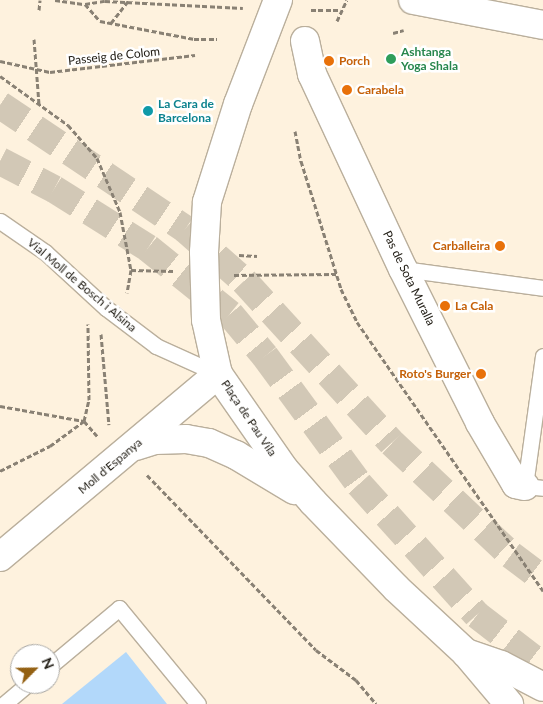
<!DOCTYPE html>
<meta charset="utf-8">
<style>
body{margin:0}
#map{position:relative;width:543px;height:704px;overflow:hidden;background:#fef2de;font-family:Lato,sans-serif}
div>[style]{position:absolute}
.water>*{inset:0;background:#b2d8fa}
.highway-tunnel>*{height:28px;margin-top:-14px;transform-origin:0;background:repeating-linear-gradient(90deg,#d2c8b6 0 28px,transparent 0 42px)}
.path>*{height:3px;margin-top:-1.5px;transform-origin:0;background:repeating-linear-gradient(90deg,#898174 0 5px,transparent 0 7.5px)}
.roads{filter:drop-shadow(1px 0 #baaf9c) drop-shadow(-1px 0 #baaf9c) drop-shadow(0 1px #baaf9c) drop-shadow(0 -1px #baaf9c)}
.lane>*{height:15px;margin:-7.5px;padding:0 7.5px;transform-origin:7.5px;border-radius:7.5px;background:#fff}
.street>*{height:28px;margin:-14px;padding:0 14px;transform-origin:14px;border-radius:14px;background:#fff}
.secondary>*{height:28px;margin:-14px;padding:0 14px;transform-origin:14px;border-radius:14px;background:#fff}
.dots>*{width:14px;height:14px;translate:-50% -50%;box-sizing:border-box;border:2px solid #fff;border-radius:50%}
span{translate:-50% -50%;white-space:nowrap;text-align:center;line-height:1.15;-webkit-text-stroke:5px #fff;paint-order:stroke}
.leisure-label{font-size:12px;color:#27864d;font-weight:700}
.left{translate:0 -50%;text-align:left}
.street-label{font-size:12px;color:#242018}
.food-label{font-size:12px;color:#c56008;font-weight:700}
.right{translate:-100% -50%;text-align:right}
.culture-label{font-size:12px;color:#0d838f;font-weight:700}
.north{position:absolute;left:10px;top:644px;width:50px;height:50px;box-sizing:border-box;background:#fff;border:1px solid #a7a6a3;border-radius:50%;rotate:67deg;font-size:14px;font-weight:700;line-height:20px;text-align:center;color:#242018}
.north::after{content:'';display:block;margin:auto;width:18px;height:22px;background:#946113;clip-path:polygon(50% 0,100% 100%,50% 72%,0 100%)}
</style>
<div id="map">
<div class="water">
<i style="clip-path:polygon(126px 652px,167px 704px,62px 704px)"></i>
</div>
<div class="highway-tunnel">
<i style="left:0;top:105px;width:223px;rotate:33.8deg"></i>
<i style="left:185px;top:229px;width:79px;rotate:41.4deg"></i>
<i style="left:244px;top:281px;width:219px;rotate:47.6deg"></i>
<i style="left:392px;top:443px;width:163px;rotate:43.3deg"></i>
<i style="left:511px;top:555px;width:40px;rotate:37deg"></i>
<i style="left:0;top:161px;width:61px;rotate:27.4deg"></i>
<i style="left:54px;top:189px;width:111px;rotate:32.1deg"></i>
<i style="left:148px;top:248px;width:105px;rotate:38.8deg"></i>
<i style="left:230px;top:314px;width:55px;rotate:50.2deg"></i>
<i style="left:265px;top:356px;width:159px;rotate:53.7deg"></i>
<i style="left:359px;top:484px;width:176px;rotate:48deg"></i>
<i style="left:477px;top:615px;width:83px;rotate:37.7deg"></i>
</div>
<div class="path">
<i style="left:55px;top:0;width:30px;rotate:8deg"></i>
<i style="left:85px;top:4px;width:20px;rotate:-9deg"></i>
<i style="left:105px;top:1px;width:138px;rotate:2.9deg"></i>
<i style="left:85px;top:4px;width:23px;rotate:49deg"></i>
<i style="left:100px;top:21px;width:96px;rotate:10.8deg"></i>
<i style="left:194px;top:39px;width:23px"></i>
<i style="left:39px;top:10px;width:10px;rotate:-84deg"></i>
<i style="left:311px;top:10px;width:30px"></i>
<i style="left:337px;top:21px;width:23px;rotate:-65deg"></i>
<i style="left:111px;top:23px;width:29px;rotate:-52deg"></i>
<i style="left:393px;top:33px;width:11px;rotate:-15deg"></i>
<i style="left:34px;top:39px;width:65px;rotate:85.6deg"></i>
<i style="left:0;top:61px;width:51px;rotate:12.4deg"></i>
<i style="left:50px;top:72px;width:146px;rotate:-6.7deg"></i>
<i style="left:0;top:76px;width:84px;rotate:35.8deg"></i>
<i style="left:68px;top:125px;width:44px;rotate:48.7deg"></i>
<i style="left:97px;top:158px;width:59px;rotate:66.9deg"></i>
<i style="left:120px;top:212px;width:59px;rotate:79.3deg"></i>
<i style="left:131px;top:270px;width:23px;rotate:100deg"></i>
<i style="left:295px;top:131px;width:31px;rotate:79deg"></i>
<i style="left:301px;top:161px;width:134px;rotate:72.6deg"></i>
<i style="left:341px;top:289px;width:37px;rotate:64deg"></i>
<i style="left:357px;top:322px;width:327px;rotate:55.3deg"></i>
<i style="left:239px;top:255px;width:18px;rotate:3deg"></i>
<i style="left:131px;top:270px;width:42px;rotate:1.4deg"></i>
<i style="left:234px;top:275px;width:102px;rotate:-0.6deg"></i>
<i style="left:101px;top:334px;width:91px;rotate:85deg"></i>
<i style="left:0;top:406px;width:85px;rotate:10.1deg"></i>
<i style="left:84px;top:421px;width:20px;rotate:49deg"></i>
<i style="left:0;top:471px;width:56px;rotate:-26.6deg"></i>
<i style="left:50px;top:446px;width:42px;rotate:-36.3deg"></i>
<i style="left:84px;top:421px;width:22px;rotate:-77deg"></i>
<i style="left:89px;top:400px;width:76px;rotate:-90.8deg"></i>
<i style="left:147px;top:475px;width:243px;rotate:46deg"></i>
<i style="left:316px;top:650px;width:50px;rotate:36.9deg"></i>
<i style="left:356px;top:680px;width:31px;rotate:50deg"></i>
</div>
<div class="roads">
<div class="lane">
<i style="left:0;top:221px;width:55px;rotate:34.6deg"></i>
<i style="left:45px;top:252px;width:83px;rotate:42.6deg"></i>
<i style="left:106px;top:308px;width:63px;rotate:37.2deg"></i>
<i style="left:156px;top:346px;width:68px;rotate:24.3deg"></i>
<i style="left:403px;top:269px;width:141px;rotate:7.7deg"></i>
<i style="left:543px;top:356px;width:131px;rotate:97.9deg"></i>
<i style="left:525px;top:486px;width:18px;rotate:6deg"></i>
<i style="left:50px;top:666px;width:90px;rotate:-40deg"></i>
<i style="left:119px;top:608px;width:124px;rotate:50.5deg"></i>
<i style="left:4px;top:704px;width:31px;rotate:-40deg"></i>
</div>
<div class="street">
<i style="left:305px;top:41px;width:34px;rotate:78deg"></i>
<i style="left:312px;top:74px;width:215px;rotate:65deg"></i>
<i style="left:403px;top:269px;width:172px;rotate:63.4deg"></i>
<i style="left:480px;top:423px;width:71px;rotate:59.5deg"></i>
<i style="left:516px;top:484px;width:9px;rotate:13deg"></i>
</div>
<div class="secondary">
<i style="left:278px;top:0;width:111px;rotate:111deg"></i>
<i style="left:238px;top:104px;width:103px;rotate:107.6deg"></i>
<i style="left:207px;top:202px;width:50px;rotate:93.4deg"></i>
<i style="left:204px;top:252px;width:68px;rotate:88.3deg"></i>
<i style="left:206px;top:320px;width:55px;rotate:77.5deg"></i>
<i style="left:218px;top:374px;width:116px;rotate:55.2deg"></i>
<i style="left:284px;top:469px;width:44px;rotate:48.7deg"></i>
<i style="left:313px;top:502px;width:120px;rotate:46deg"></i>
<i style="left:396px;top:588px;width:96px;rotate:42.9deg"></i>
<i style="left:466px;top:653px;width:67px;rotate:49.9deg"></i>
<i style="left:413px;top:0;width:132px;rotate:10.9deg"></i>
<i style="left:136px;top:446px;width:20px;rotate:-18deg"></i>
<i style="left:155px;top:440px;width:31px;rotate:-2deg"></i>
<i style="left:186px;top:439px;width:23px;rotate:10deg"></i>
<i style="left:209px;top:443px;width:30px;rotate:24deg"></i>
<i style="left:236px;top:455px;width:68px;rotate:31.1deg"></i>
<i style="left:0;top:557px;width:285px;rotate:-40deg"></i>
<i style="left:466px;top:653px;width:37px;rotate:19deg"></i>
<i style="left:501px;top:665px;width:47px;rotate:27.6deg"></i>
</div>
</div>
<div class="dots">
<i style="left:391px;top:59px;background:#2e9e5b"></i>
<i style="left:329px;top:61px;background:#e8710a"></i>
<i style="left:347px;top:90px;background:#e8710a"></i>
<i style="left:148px;top:111px;background:#0f9aa8"></i>
<i style="left:500px;top:246px;background:#e8710a"></i>
<i style="left:445px;top:306px;background:#e8710a"></i>
<i style="left:481px;top:374px;background:#e8710a"></i>
</div>
<div class="leisure-label">
<span class="left" style="left:401px;top:59px">Ashtanga<br>Yoga Shala</span>
</div>
<div class="street-label">
<span style="left:114px;top:56px;rotate:-6deg">Passeig de Colom</span>
<span style="left:409px;top:278px;rotate:64deg">Pas de Sota Muralla</span>
<span style="left:82px;top:285px;rotate:40deg">Vial Moll de Bosch i Alsina</span>
<span style="left:249px;top:418px;rotate:56deg">Plaça de Pau Vila</span>
<span style="left:110px;top:466px;rotate:-40deg">Moll d'Espanya</span>
</div>
<div class="food-label">
<span class="left" style="left:339px;top:61px">Porch</span>
<span class="left" style="left:357px;top:90px">Carabela</span>
<span class="right" style="left:490px;top:246px">Carballeira</span>
<span class="left" style="left:455px;top:306px">La Cala</span>
<span class="right" style="left:471px;top:374px">Roto's Burger</span>
</div>
<div class="culture-label">
<span class="left" style="left:158px;top:111px">La Cara de<br>Barcelona</span>
</div>
<div class="north">N</div>
</div>
